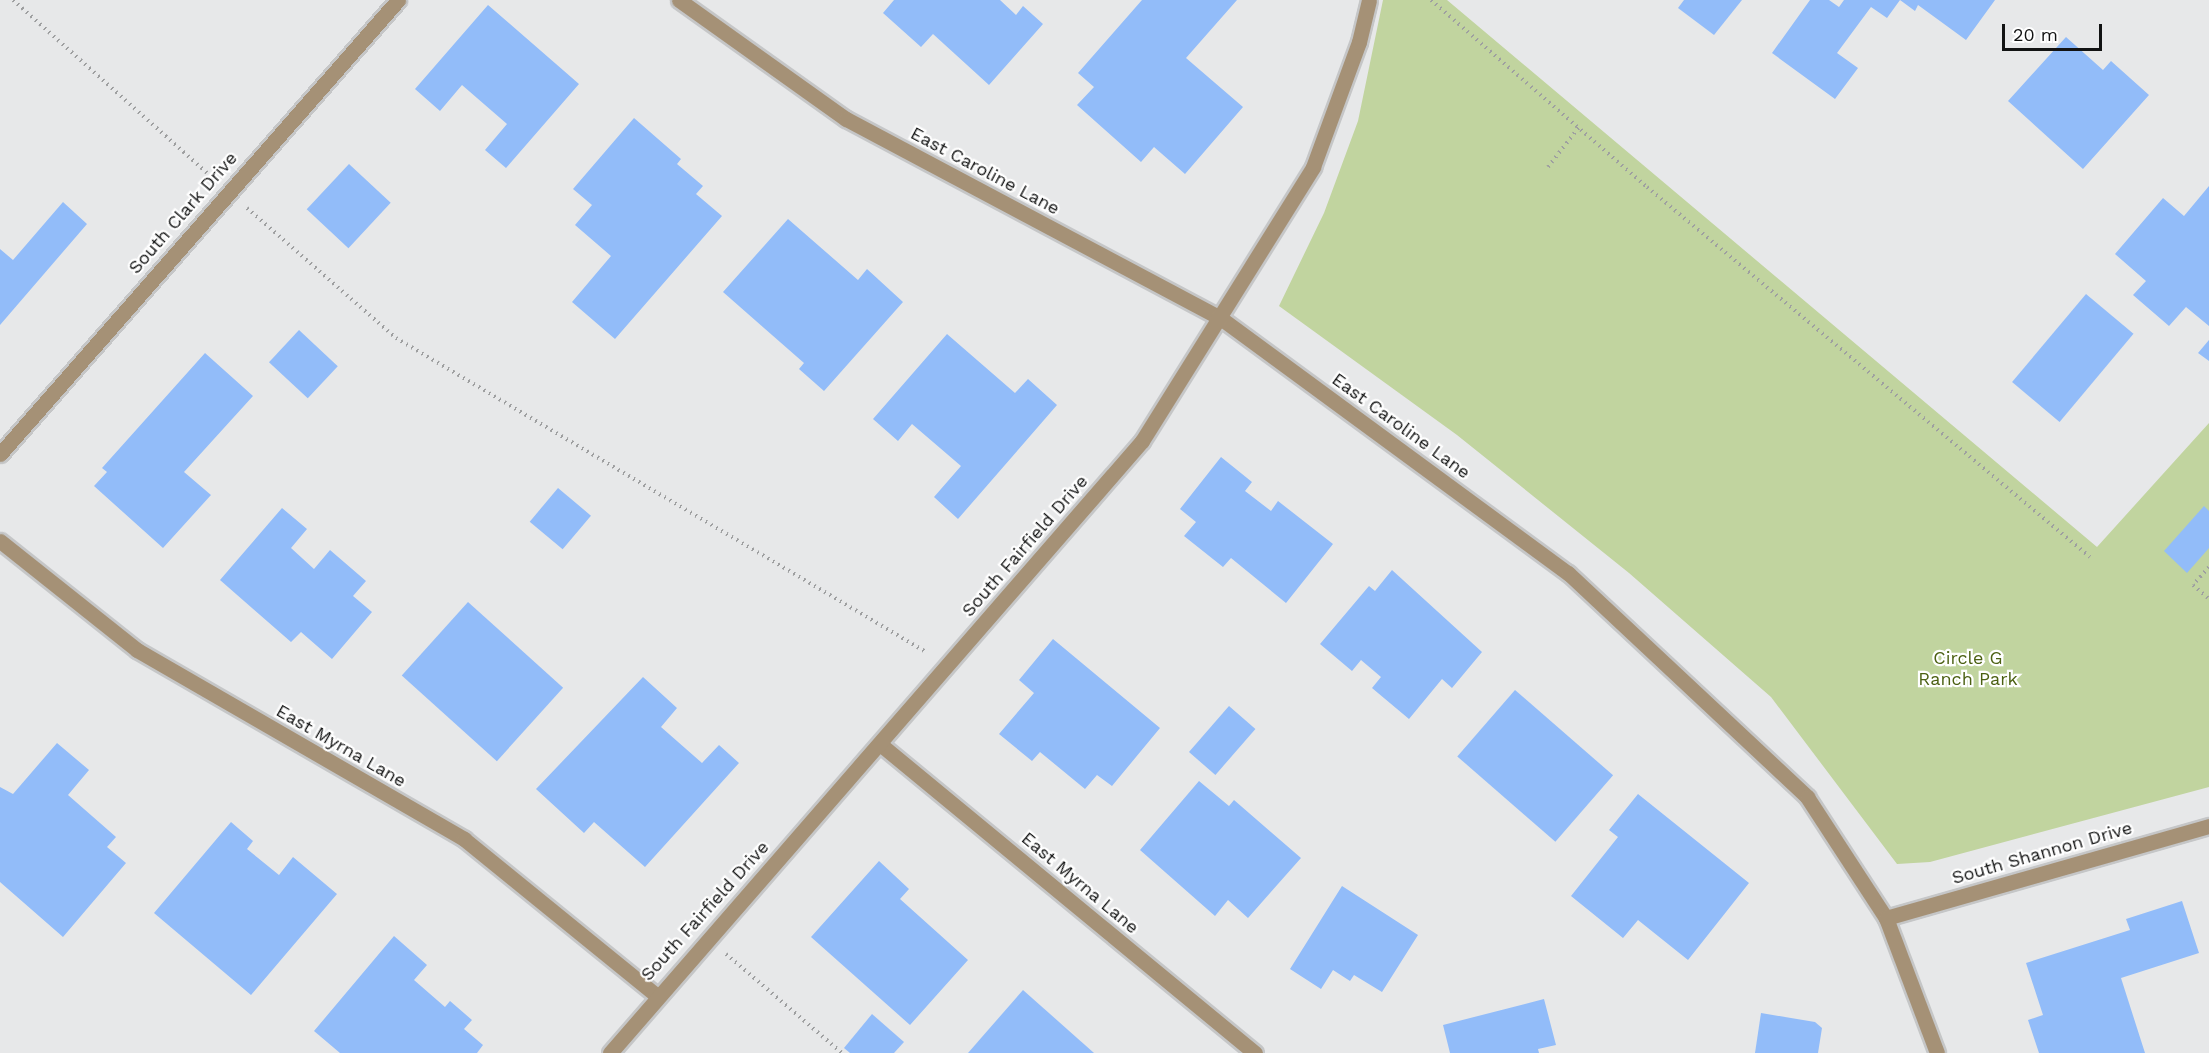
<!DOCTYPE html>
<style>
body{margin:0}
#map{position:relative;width:2209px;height:1053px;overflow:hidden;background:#e7e8e9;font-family:"Work Sans",sans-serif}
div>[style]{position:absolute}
.green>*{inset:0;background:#c1d49f}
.building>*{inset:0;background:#92bcf9;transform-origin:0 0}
.path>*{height:4px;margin-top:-2px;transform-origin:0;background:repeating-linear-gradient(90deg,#9e9fa0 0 1.5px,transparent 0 6px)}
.roads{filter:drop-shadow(2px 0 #c5c6c7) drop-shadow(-2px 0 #c5c6c7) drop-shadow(0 2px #c5c6c7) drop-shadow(0 -2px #c5c6c7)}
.minor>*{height:15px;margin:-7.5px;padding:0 7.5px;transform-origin:7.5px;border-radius:7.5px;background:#a59176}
span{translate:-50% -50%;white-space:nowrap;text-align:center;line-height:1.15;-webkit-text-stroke:4.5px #fff;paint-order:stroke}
.street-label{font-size:18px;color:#121313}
.park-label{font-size:18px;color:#4b6012}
.scale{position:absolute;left:2002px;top:24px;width:100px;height:27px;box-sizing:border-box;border:3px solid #121313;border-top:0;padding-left:8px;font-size:18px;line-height:21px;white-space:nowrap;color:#121313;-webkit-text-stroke:4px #fff;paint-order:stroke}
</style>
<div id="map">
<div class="green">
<i style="clip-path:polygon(1383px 0,1447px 0,2097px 547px,2209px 423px,2209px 787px,1930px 862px,1897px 864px,1771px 697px,1629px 573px,1457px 435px,1279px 306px,1324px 213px,1358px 121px)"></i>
</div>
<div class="building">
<i style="clip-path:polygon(894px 0,1000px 0,1016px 15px,1023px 6px,1043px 24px,989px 85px,933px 34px,921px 47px,883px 13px)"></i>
<i style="clip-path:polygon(1142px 0,1237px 0,1186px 58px,1243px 107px,1185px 174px,1154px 147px,1141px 162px,1077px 105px,1094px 87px,1078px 73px)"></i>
<i style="clip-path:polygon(1684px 0,1742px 0,1714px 35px,1678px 8px)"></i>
<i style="clip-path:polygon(1810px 0,1829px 0,1839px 7px,1844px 0,1995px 0,1966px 40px,1918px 5px,1915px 11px,1900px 0,1887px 18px,1871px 7px,1837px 53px,1858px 68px,1835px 99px,1772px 53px)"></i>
<i style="clip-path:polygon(488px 5px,579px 84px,506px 168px,485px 150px,507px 124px,462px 85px,440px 111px,415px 89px)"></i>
<i style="clip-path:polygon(2066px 37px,2103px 70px,2111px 61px,2149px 95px,2083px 169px,2008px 101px)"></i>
<i style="clip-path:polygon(634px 118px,681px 159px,677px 164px,703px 186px,696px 194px,722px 216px,615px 339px,572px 302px,611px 256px,575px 225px,592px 205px,573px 189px)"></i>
<i style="left:349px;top:164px;width:57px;height:62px;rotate:43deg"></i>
<i style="clip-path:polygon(2209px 186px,2209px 326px,2186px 307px,2169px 326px,2133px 295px,2146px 281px,2115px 254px,2163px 198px,2184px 216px)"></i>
<i style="clip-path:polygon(63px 202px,87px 224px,0 325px,0 249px,13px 260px)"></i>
<i style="clip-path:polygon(788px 219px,858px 280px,867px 269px,903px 302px,824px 391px,799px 369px,804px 363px,723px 292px)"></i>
<i style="left:2086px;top:294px;width:62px;height:115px;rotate:40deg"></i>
<i style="left:299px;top:330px;width:53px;height:44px;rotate:43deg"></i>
<i style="clip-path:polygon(947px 334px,1015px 393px,1028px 379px,1057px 405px,958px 519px,934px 497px,961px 466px,912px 424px,898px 441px,873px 419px)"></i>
<i style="clip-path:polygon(2209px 340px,2209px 361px,2198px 353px)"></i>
<i style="clip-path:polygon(205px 353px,253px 396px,184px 472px,211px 495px,163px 548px,94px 486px,107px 472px,102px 468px)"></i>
<i style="clip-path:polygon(1221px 457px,1252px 482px,1245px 491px,1271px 511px,1278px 501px,1333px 544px,1286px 603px,1231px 558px,1223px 567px,1184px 536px,1196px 522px,1180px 509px)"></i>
<i style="left:558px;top:488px;width:43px;height:44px;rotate:40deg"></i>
<i style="clip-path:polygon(2204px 506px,2209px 511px,2209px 548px,2187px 573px,2164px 551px)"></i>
<i style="clip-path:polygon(282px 508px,307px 529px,291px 548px,314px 569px,330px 550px,366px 581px,353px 596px,372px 612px,332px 659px,301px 632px,291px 642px,220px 580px)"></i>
<i style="clip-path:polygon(1392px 570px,1482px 652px,1452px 688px,1442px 679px,1409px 719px,1372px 688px,1381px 677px,1361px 660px,1352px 671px,1320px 644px,1369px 586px,1375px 591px)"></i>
<i style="left:468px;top:602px;width:128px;height:99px;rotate:42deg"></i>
<i style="clip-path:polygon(1053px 639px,1160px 728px,1112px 786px,1097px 775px,1085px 789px,1040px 752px,1032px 761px,999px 734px,1034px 693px,1019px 680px)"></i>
<i style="clip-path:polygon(643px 677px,677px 708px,661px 727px,702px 763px,719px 745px,739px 763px,645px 867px,594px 822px,584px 833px,536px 789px)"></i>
<i style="left:1515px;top:690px;width:130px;height:88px;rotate:41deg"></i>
<i style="left:1229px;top:706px;width:35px;height:61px;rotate:41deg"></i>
<i style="clip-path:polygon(57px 743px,89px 770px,68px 795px,116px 837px,107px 847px,126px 863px,63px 937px,0 882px,0 787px,13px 794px)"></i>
<i style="clip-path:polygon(1199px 781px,1229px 806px,1234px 800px,1301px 858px,1248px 918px,1228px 900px,1215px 916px,1140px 850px)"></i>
<i style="clip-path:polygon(1638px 794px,1749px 883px,1688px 960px,1638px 920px,1623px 938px,1571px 896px,1618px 837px,1609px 830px)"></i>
<i style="clip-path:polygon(231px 822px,253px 841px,247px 849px,279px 875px,293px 857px,337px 894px,251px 995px,154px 913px)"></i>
<i style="clip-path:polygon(879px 861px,909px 889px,900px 899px,968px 960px,910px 1025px,811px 937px)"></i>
<i style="clip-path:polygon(1342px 886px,1418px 935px,1382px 992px,1354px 975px,1350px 981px,1333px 970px,1321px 989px,1290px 969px)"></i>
<i style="clip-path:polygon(2182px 901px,2199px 953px,2121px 978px,2145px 1053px,2039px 1053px,2028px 1020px,2043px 1015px,2026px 963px,2130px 930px,2126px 919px)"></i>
<i style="clip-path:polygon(394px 936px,427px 965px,414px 980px,445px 1007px,450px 1001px,472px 1020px,464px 1029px,483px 1045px,477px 1053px,340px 1053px,314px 1031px)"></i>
<i style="clip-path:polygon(1023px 990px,1094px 1053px,968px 1053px)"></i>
<i style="clip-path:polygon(1544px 999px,1556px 1045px,1538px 1049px,1539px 1053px,1450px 1053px,1443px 1025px)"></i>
<i style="clip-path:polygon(1761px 1013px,1815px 1022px,1822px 1028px,1818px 1053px,1755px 1053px)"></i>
<i style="clip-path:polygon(872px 1014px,904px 1042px,894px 1053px,850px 1053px,844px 1048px)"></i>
</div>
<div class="path">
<i style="left:13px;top:0;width:266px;rotate:41.7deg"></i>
<i style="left:1431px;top:0;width:286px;rotate:40.9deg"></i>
<i style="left:1647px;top:187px;width:577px;rotate:39.87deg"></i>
<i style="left:1548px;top:167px;width:51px;rotate:-52.2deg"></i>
<i style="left:247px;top:208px;width:198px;rotate:41.1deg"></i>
<i style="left:396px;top:338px;width:616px;rotate:30.64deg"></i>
<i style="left:2209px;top:567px;width:24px;rotate:132deg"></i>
<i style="left:2193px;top:585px;width:21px;rotate:41deg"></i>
<i style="left:726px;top:954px;width:153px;rotate:40.5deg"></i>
</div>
<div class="roads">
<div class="minor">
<i style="left:679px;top:0;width:205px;rotate:35.5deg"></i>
<i style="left:846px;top:119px;width:422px;rotate:28deg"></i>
<i style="left:1219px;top:317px;width:433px;rotate:36.3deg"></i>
<i style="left:1568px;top:573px;width:328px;rotate:43.1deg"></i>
<i style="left:1807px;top:797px;width:145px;rotate:56.9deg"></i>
<i style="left:1886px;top:918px;width:144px;rotate:69.3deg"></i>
<i style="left:0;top:454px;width:604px;rotate:-48.76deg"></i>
<i style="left:0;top:541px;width:175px;rotate:38.5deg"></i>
<i style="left:137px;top:650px;width:378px;rotate:30deg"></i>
<i style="left:464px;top:839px;width:247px;rotate:39.1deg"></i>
<i style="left:880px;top:744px;width:486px;rotate:39.5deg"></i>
<i style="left:1886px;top:918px;width:336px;rotate:-15.9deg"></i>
<i style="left:610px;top:1053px;width:811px;rotate:-49deg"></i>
<i style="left:1142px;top:441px;width:323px;rotate:-58deg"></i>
<i style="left:1313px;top:167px;width:133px;rotate:-69.8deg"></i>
<i style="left:1359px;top:42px;width:43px;rotate:-76.6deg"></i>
</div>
</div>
<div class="street-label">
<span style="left:985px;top:171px;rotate:28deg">East Caroline Lane</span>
<span style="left:183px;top:213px;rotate:-49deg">South Clark Drive</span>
<span style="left:1401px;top:426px;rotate:36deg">East Caroline Lane</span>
<span style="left:1025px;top:546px;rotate:-49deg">South Fairfield Drive</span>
<span style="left:341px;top:746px;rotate:30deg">East Myrna Lane</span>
<span style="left:2042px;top:853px;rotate:-16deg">South Shannon Drive</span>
<span style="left:1080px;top:883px;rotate:40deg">East Myrna Lane</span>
<span style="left:705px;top:911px;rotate:-48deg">South Fairfield Drive</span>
</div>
<div class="park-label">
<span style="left:1968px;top:669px">Circle G<br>Ranch Park</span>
</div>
<div class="scale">20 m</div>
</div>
